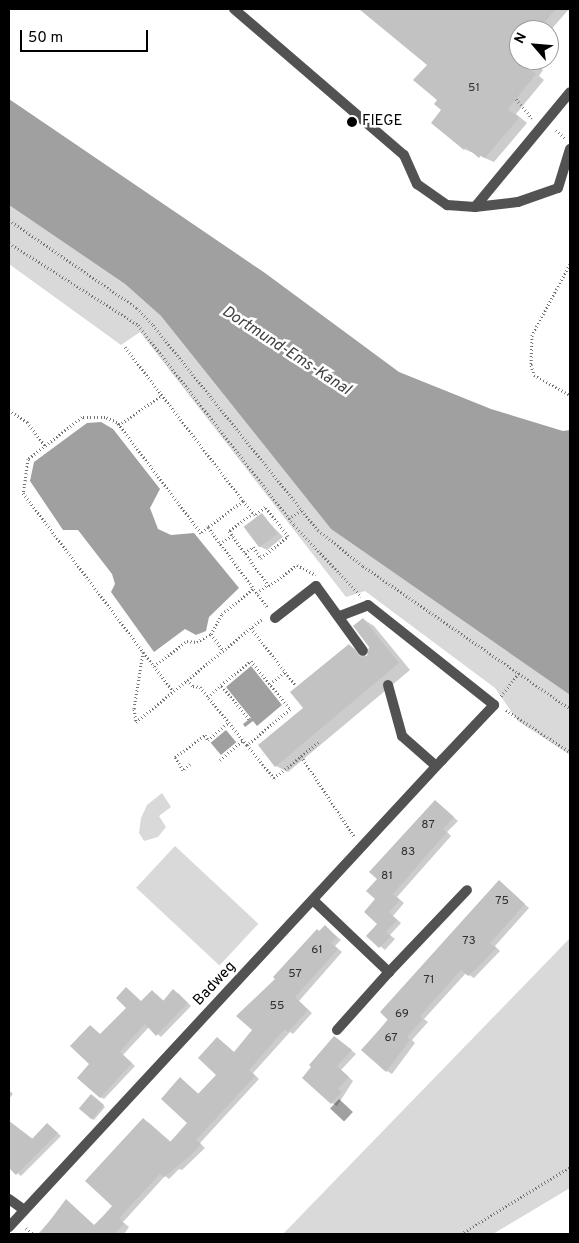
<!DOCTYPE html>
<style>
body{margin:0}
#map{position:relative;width:579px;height:1243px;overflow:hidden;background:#fff;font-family:Overpass,sans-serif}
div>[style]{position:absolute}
.green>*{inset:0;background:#d9d9d9;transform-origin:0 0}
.water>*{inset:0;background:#a0a0a0;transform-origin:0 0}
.shadow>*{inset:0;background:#0003}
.building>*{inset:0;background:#c2c2c2;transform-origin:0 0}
.path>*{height:3px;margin-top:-1.5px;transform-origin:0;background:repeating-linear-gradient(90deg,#747474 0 1px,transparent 0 3.5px)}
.lane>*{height:10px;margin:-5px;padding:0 5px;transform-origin:5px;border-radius:5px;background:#525252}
.street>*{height:10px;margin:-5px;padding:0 5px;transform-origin:5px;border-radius:5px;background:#525252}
.dots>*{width:14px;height:14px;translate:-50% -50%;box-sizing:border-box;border:2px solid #fff;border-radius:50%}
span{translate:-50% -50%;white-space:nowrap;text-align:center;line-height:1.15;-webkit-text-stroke:5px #fff;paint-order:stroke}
.number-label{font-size:12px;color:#303030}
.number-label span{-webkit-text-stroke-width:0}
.poi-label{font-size:15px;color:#000}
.left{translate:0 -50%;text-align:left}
.street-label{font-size:15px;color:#000}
.water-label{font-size:16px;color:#414141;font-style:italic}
.frame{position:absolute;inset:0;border:10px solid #000;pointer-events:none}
.north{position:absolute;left:509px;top:20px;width:50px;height:50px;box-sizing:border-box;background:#fff;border:1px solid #999;border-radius:50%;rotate:297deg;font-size:14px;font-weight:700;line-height:20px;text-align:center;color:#000}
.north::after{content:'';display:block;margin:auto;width:18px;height:22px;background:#000;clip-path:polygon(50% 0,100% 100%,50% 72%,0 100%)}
.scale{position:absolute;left:20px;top:30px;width:128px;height:22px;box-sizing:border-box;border:2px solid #000;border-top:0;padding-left:6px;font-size:15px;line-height:18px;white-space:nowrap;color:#000;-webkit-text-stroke:4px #fff;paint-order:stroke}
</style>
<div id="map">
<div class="green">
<i style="clip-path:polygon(9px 205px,125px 284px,161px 316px,331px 529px,570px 695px,570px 755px,518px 721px,495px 688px,365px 591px,346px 597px,140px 332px,121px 345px,9px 264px)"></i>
<i style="clip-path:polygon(162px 793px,171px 807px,159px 816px,166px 827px,158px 837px,144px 841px,139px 833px,141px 818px,147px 805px)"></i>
<i style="left:175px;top:846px;width:114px;height:57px;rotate:43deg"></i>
<i style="clip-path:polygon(570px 938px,570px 1188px,493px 1234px,283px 1234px)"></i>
</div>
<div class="water">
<i style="clip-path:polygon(9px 99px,265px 273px,399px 372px,491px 409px,563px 431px,570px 430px,570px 695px,331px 529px,161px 316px,125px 284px,9px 205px)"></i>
<i style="clip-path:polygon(101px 422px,113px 429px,160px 489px,150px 508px,158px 529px,171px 535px,194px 533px,239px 588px,209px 617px,206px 631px,196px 635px,185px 629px,154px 652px,111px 592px,115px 584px,112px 574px,78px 530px,63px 530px,30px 481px,34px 462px,87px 423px)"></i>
<i style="clip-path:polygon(251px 666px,282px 705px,257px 726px,253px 721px,245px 727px,243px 724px,251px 718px,226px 687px)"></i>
<i style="left:226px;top:730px;width:16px;height:20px;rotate:50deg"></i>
<i style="left:339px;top:1099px;width:19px;height:13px;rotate:43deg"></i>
</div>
<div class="shadow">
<i style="clip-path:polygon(361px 9px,569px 9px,549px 32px,519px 30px,519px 60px,531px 60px,543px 70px,539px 76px,544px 80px,516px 114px,527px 123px,494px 162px,464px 149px,443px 110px,428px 65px)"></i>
<i style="clip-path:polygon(262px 515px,283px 537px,267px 550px,261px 547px)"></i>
<i style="clip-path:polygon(363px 619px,374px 626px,410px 670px,288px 772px,276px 766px,304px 708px,349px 645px,368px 657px,370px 647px)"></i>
<i style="clip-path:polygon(440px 805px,458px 821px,447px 832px,451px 836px,397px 897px,404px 903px,393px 916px,401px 923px,390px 935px,395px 939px,385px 950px,368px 936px,379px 924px,376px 899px)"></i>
<i style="clip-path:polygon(499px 882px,529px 908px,495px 946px,500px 951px,474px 978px,466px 973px,424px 1019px,428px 1022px,412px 1040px,415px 1043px,392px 1074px,387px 1071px,363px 1050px)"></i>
<i style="clip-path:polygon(325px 927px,341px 940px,335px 946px,342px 952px,299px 1001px,312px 1013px,293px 1034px,290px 1032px,253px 1073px,259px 1079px,200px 1143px,205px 1148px,182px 1170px,179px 1169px,169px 1179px,165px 1176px,123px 1222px,129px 1227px,124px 1234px,38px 1234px,67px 1201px,95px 1226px,114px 1206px,148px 1122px,171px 1142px,189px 1123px,181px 1079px,199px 1094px,218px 1074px,217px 1038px,235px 1053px,253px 1030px,277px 979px)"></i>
<i style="clip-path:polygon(178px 993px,191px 1006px,161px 1037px,149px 1027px,123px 1055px,135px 1066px,104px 1099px,100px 1097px,91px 1064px,90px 1026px,101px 1035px,156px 994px,164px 1001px)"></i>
<i style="clip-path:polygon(340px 1041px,356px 1054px,341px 1070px,353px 1081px,337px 1106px,332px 1103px)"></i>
<i style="clip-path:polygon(9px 1090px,13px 1094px,9px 1099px)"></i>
<i style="clip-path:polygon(94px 1097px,105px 1107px,94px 1120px,92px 1119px)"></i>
<i style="clip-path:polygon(9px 1121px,33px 1139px,48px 1125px,61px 1136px,21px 1176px,9px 1166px)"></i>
</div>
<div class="building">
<i style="clip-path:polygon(359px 9px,556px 9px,538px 30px,519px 30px,519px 60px,538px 60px,531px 70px,536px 74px,508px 109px,519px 118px,485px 158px,481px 155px,479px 158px,466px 147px,464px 150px,431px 123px,441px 110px,434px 104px,437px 100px,413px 80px,427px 65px)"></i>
<i style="left:262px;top:513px;width:26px;height:23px;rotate:53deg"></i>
<i style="clip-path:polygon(363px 618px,399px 663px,275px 767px,258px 745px,303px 708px,290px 692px,349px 644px,360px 657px,367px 656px,369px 647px,353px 626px)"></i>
<i style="clip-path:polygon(435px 800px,454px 817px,443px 829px,447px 832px,393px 894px,400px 900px,389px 912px,397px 920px,386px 932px,391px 936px,379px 948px,366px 936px,377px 924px,364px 912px,375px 899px,366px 891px,377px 879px,369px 872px)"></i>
<i style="clip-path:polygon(499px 880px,525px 904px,490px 943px,496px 948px,477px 968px,468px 976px,461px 970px,420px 1016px,423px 1019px,407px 1037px,410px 1040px,386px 1072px,361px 1050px,388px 1020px,380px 1012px)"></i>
<i style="clip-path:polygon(325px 925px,337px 937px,331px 943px,338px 949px,295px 997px,308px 1010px,288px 1032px,285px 1029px,249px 1070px,255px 1076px,196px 1140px,201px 1144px,191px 1155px,164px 1177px,160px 1174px,119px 1218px,124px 1224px,114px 1234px,40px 1234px,66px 1199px,94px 1225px,104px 1215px,112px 1206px,85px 1181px,143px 1118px,170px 1142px,187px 1123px,161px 1099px,180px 1077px,198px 1094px,216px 1075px,198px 1058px,217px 1037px,234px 1052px,252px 1030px,236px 1016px,275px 979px,273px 977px,317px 929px,319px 931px)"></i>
<i style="clip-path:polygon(126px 987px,141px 1001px,152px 990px,163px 1001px,173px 989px,188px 1003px,156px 1036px,145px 1024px,132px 1038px,120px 1052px,132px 1063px,100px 1098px,77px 1078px,89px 1064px,70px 1046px,90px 1025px,100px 1034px,126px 1008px,116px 998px)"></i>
<i style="clip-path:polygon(334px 1036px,352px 1050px,337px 1066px,349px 1077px,338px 1089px,342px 1092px,331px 1104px,302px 1078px,311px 1067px,309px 1065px)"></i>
<i style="left:91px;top:1094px;width:17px;height:19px;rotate:40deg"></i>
<i style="clip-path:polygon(9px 1121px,32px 1139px,47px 1123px,58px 1133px,16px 1175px,9px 1168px)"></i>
</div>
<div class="path">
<i style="left:516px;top:99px;width:25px;rotate:50deg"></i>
<i style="left:556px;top:130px;width:12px;rotate:42deg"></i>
<i style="left:9px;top:220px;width:155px;rotate:34.5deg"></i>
<i style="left:137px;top:308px;width:23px;rotate:47deg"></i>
<i style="left:153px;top:325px;width:263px;rotate:51.2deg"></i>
<i style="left:318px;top:530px;width:58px;rotate:38.7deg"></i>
<i style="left:363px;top:566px;width:252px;rotate:34.6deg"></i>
<i style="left:9px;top:243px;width:153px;rotate:32.4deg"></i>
<i style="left:138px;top:325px;width:254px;rotate:52deg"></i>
<i style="left:294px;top:525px;width:98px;rotate:46.7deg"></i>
<i style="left:570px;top:264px;width:81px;rotate:118.2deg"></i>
<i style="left:532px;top:335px;width:30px;rotate:92deg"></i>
<i style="left:531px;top:365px;width:10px;rotate:73deg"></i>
<i style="left:534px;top:375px;width:41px;rotate:29.1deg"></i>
<i style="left:125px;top:347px;width:194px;rotate:52.5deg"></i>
<i style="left:243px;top:501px;width:44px;rotate:143.4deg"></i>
<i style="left:208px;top:527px;width:101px;rotate:53.5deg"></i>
<i style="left:9px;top:410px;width:22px;rotate:34deg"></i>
<i style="left:27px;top:422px;width:30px;rotate:53deg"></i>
<i style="left:119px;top:425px;width:52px;rotate:-34.9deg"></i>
<i style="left:243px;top:501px;width:16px;rotate:50deg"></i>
<i style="left:253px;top:513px;width:30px;rotate:143deg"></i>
<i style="left:229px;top:531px;width:68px;rotate:54deg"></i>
<i style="left:269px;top:586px;width:35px;rotate:-37deg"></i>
<i style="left:297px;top:565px;width:21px;rotate:28deg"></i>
<i style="left:289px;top:519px;width:15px;rotate:-37deg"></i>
<i style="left:208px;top:527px;width:9px;rotate:139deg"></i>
<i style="left:201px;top:533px;width:139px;rotate:-127.1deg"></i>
<i style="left:117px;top:422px;width:13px;rotate:-157deg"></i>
<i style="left:105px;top:417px;width:23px;rotate:180deg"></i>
<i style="left:82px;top:417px;width:68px;rotate:142.1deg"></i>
<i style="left:28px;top:459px;width:34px;rotate:98deg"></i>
<i style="left:23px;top:493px;width:217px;rotate:52.9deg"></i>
<i style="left:154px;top:666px;width:41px;rotate:-37.1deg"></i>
<i style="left:187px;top:641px;width:10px;rotate:6deg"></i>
<i style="left:197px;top:642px;width:16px;rotate:-30deg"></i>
<i style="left:211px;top:634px;width:23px;rotate:-61deg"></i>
<i style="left:222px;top:614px;width:40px;rotate:-39deg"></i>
<i style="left:220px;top:544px;width:15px;rotate:-37deg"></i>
<i style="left:245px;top:553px;width:10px;rotate:-37deg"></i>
<i style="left:253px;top:547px;width:14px;rotate:54deg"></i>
<i style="left:261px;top:558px;width:35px;rotate:-39deg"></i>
<i style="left:288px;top:536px;width:37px;rotate:-128deg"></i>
<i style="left:265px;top:507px;width:13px;rotate:141deg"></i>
<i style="left:255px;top:515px;width:3px;rotate:-135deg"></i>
<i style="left:257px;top:593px;width:14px;rotate:-39deg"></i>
<i style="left:251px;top:628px;width:73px;rotate:52.2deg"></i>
<i style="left:211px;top:634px;width:20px;rotate:53deg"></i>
<i style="left:143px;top:652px;width:58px;rotate:99deg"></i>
<i style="left:134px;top:709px;width:13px;rotate:81deg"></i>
<i style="left:136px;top:722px;width:163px;rotate:-39.3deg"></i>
<i style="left:154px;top:666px;width:31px;rotate:53deg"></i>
<i style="left:187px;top:680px;width:8px;rotate:45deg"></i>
<i style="left:193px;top:686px;width:7px;rotate:8deg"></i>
<i style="left:200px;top:687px;width:75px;rotate:51deg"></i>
<i style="left:270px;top:684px;width:19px;rotate:-39deg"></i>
<i style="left:501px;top:696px;width:29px;rotate:-52deg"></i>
<i style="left:208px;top:697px;width:18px;rotate:-43deg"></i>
<i style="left:506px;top:710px;width:77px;rotate:33.3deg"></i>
<i style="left:249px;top:719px;width:44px;rotate:-129.5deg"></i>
<i style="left:221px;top:685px;width:38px;rotate:-39deg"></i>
<i style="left:251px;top:661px;width:62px;rotate:50.9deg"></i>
<i style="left:290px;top:709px;width:56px;rotate:140.1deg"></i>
<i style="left:247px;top:745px;width:43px;rotate:50.7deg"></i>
<i style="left:274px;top:778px;width:59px;rotate:-38.8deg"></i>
<i style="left:301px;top:756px;width:96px;rotate:56.5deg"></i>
<i style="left:220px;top:760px;width:30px;rotate:-41deg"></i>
<i style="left:190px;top:764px;width:9px;rotate:139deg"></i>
<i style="left:183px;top:770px;width:15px;rotate:-122deg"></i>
<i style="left:175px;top:757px;width:37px;rotate:-36deg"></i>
<i style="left:205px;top:735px;width:6px;rotate:59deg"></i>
<i style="left:208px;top:740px;width:28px;rotate:-41deg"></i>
<i style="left:26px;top:1228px;width:9px;rotate:41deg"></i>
<i style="left:461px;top:1234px;width:128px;rotate:-31.6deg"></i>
</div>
<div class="lane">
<i style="left:234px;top:9px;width:224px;rotate:40.7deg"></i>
<i style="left:404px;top:155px;width:32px;rotate:66deg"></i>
<i style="left:417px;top:184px;width:37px;rotate:35deg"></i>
<i style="left:447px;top:205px;width:28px;rotate:4deg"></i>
<i style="left:475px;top:207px;width:43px;rotate:-6.6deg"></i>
<i style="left:518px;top:202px;width:42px;rotate:-19.3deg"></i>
<i style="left:558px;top:188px;width:41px;rotate:-72.9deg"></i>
<i style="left:475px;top:207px;width:149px;rotate:-50.4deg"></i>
<i style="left:340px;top:616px;width:30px;rotate:-21deg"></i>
<i style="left:368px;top:605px;width:161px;rotate:38.4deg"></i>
<i style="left:494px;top:705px;width:76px;rotate:133.4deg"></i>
<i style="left:275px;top:618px;width:52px;rotate:-38deg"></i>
<i style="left:316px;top:586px;width:80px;rotate:54.1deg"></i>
<i style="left:388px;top:685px;width:53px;rotate:74.6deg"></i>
<i style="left:402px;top:736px;width:45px;rotate:41.4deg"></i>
<i style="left:313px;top:900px;width:105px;rotate:43.5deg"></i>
<i style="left:389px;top:972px;width:113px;rotate:-46.4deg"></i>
<i style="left:337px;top:1030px;width:78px;rotate:-48.1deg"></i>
</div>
<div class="street">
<i style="left:9px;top:1199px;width:19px;rotate:36deg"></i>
<i style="left:9px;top:1227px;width:637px;rotate:-47.16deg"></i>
</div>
<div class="dots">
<i style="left:352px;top:122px;background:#000"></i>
</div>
<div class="number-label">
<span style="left:474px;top:89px">51</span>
<span style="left:428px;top:826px">87</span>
<span style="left:408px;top:853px">83</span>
<span style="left:387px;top:877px">81</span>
<span style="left:502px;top:902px">75</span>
<span style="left:469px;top:942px">73</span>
<span style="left:317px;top:951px">61</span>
<span style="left:295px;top:975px">57</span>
<span style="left:429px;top:981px">71</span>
<span style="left:277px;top:1007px">55</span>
<span style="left:402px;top:1015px">69</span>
<span style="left:391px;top:1039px">67</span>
</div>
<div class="poi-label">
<span class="left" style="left:362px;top:122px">FIEGE</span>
</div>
<div class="street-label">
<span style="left:215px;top:984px;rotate:-47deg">Badweg</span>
</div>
<div class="water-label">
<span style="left:286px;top:351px;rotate:33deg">Dortmund-Ems-Kanal</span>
</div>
<div class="frame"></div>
<div class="north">N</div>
<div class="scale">50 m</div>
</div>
